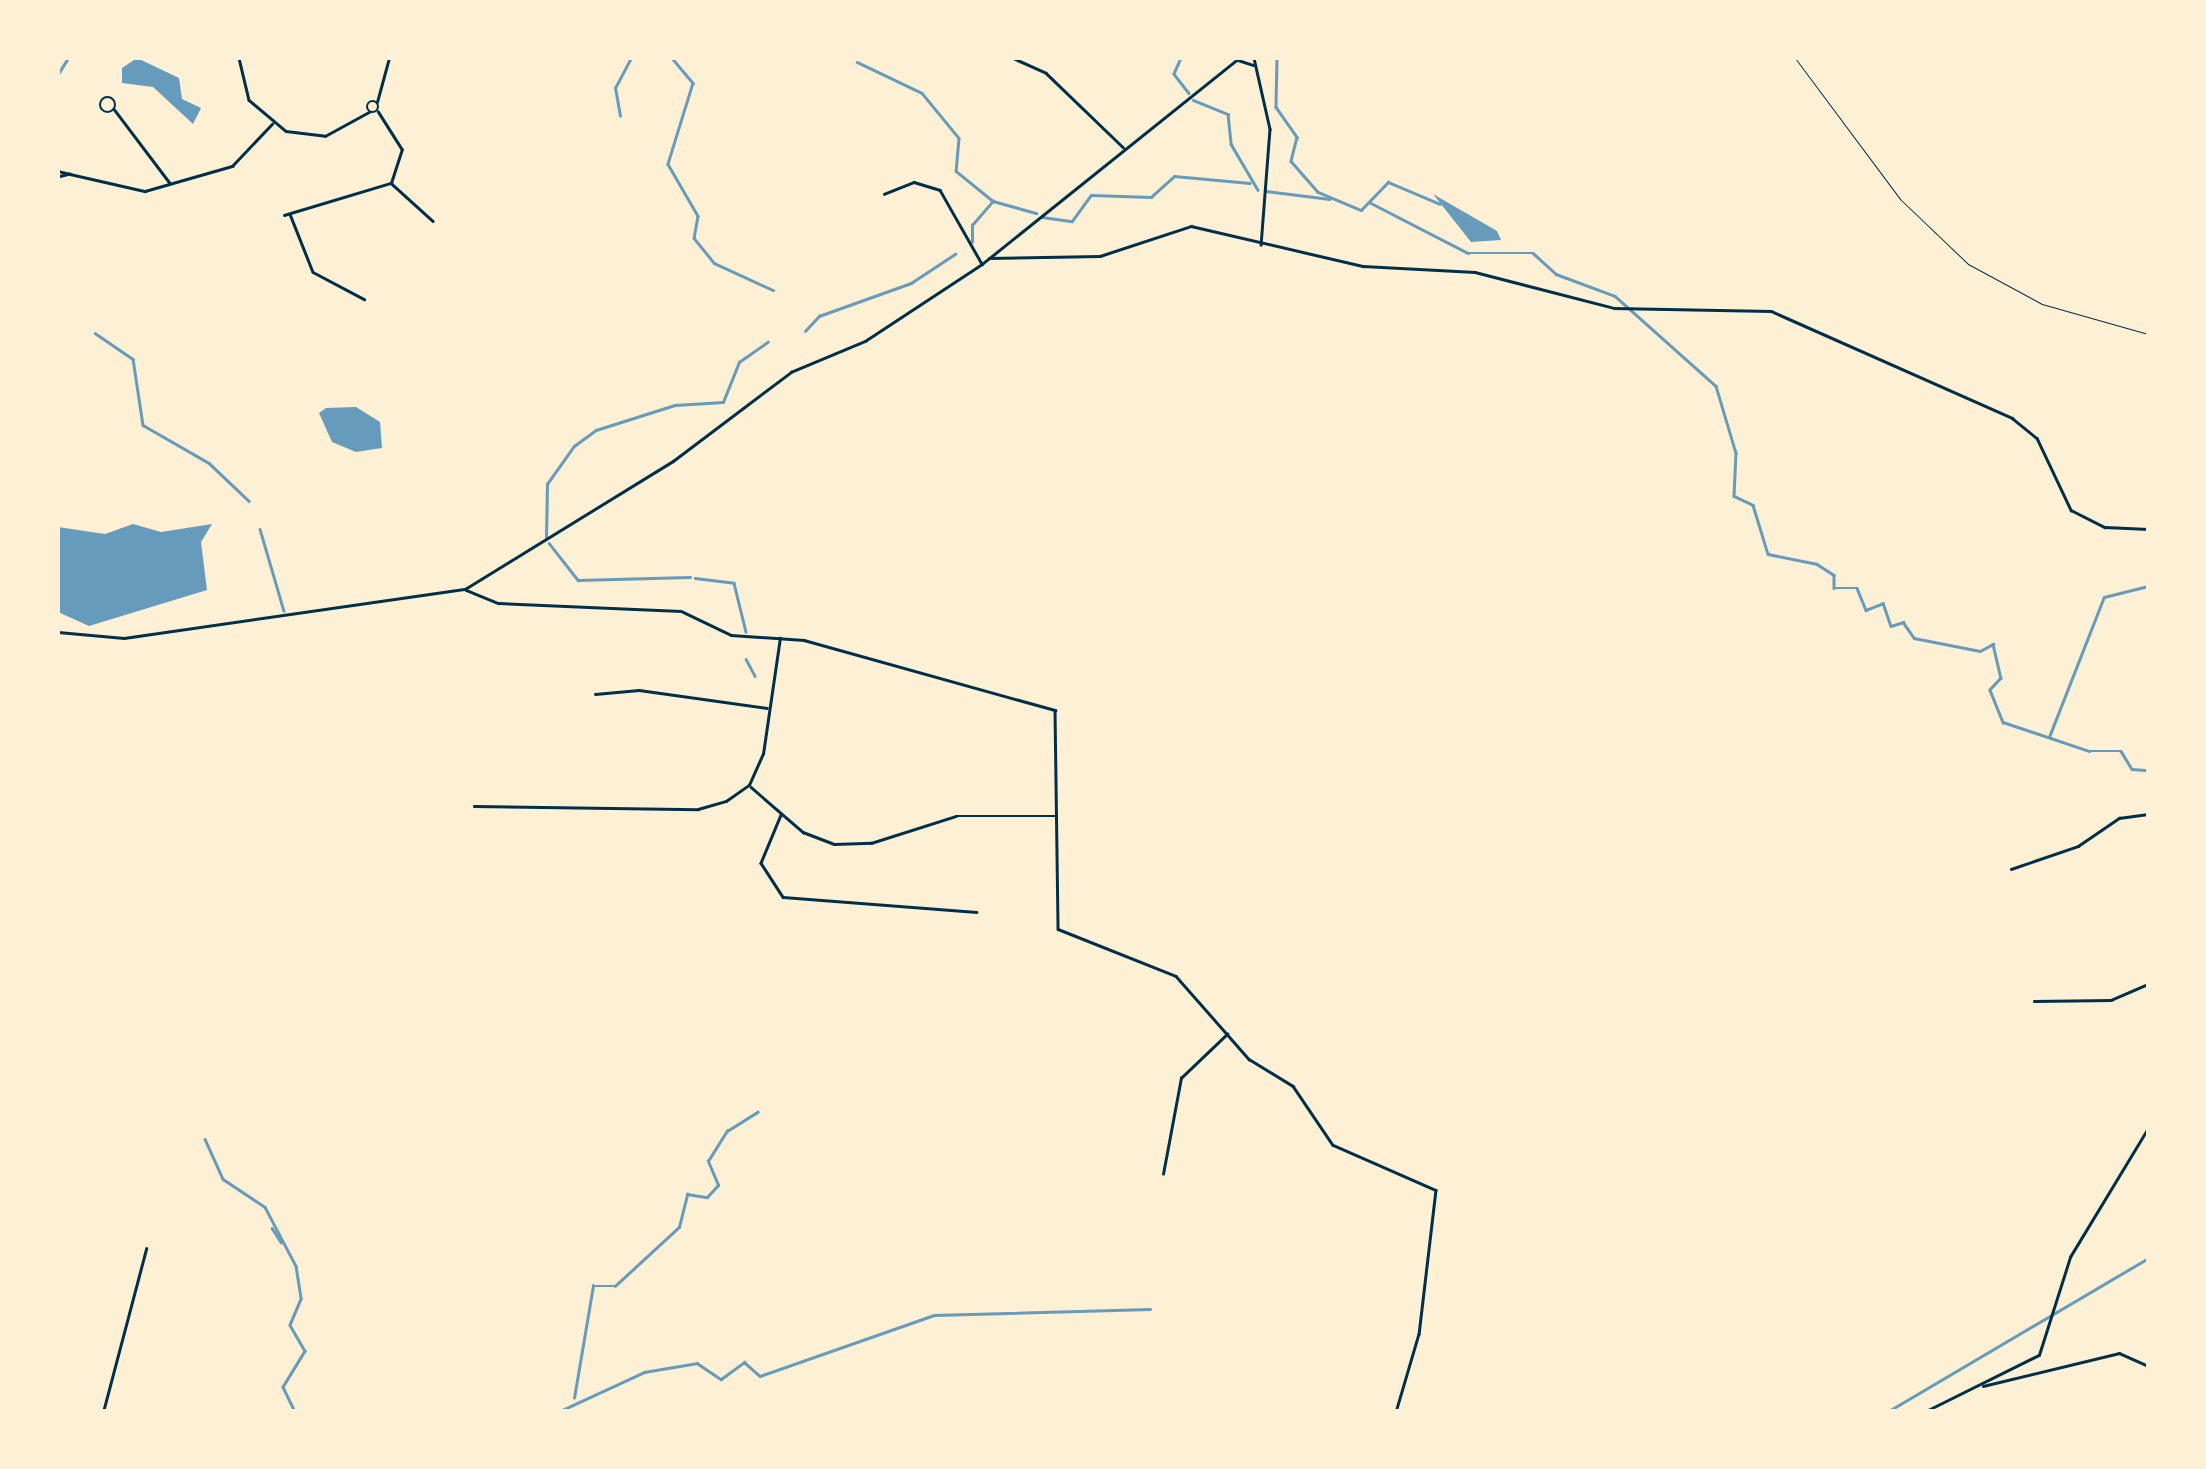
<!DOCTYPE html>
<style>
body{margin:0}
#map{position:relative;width:2206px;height:1469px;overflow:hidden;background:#fdf0d5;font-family:Figtree,sans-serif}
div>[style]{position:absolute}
.water>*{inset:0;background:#669bbc}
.stream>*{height:2.5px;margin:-1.25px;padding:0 1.25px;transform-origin:1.25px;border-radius:1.25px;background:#669bbc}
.path>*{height:1px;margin:-0.5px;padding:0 0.5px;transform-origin:0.5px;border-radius:0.5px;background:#003049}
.minor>*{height:2.5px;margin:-1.25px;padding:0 1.25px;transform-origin:1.25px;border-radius:1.25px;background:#003049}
.minor>.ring{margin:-1.25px;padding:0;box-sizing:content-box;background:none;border:2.5px solid #003049;border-radius:50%}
.tertiary>*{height:2.5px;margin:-1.25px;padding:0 1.25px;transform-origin:1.25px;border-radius:1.25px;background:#003049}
span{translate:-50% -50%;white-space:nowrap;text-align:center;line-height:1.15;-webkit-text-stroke:10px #fdf0d5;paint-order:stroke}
.frame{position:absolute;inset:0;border:60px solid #fdf0d5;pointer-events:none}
</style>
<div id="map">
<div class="water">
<i style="clip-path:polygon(137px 58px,179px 78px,182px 99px,201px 108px,193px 124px,153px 87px,122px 83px,122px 68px)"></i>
<i style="clip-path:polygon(1433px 194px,1497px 231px,1501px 240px,1471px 242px)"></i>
<i style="clip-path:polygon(326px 408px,356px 407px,380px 422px,382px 448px,356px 452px,332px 442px,319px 413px)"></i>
<i style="clip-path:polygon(133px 524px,161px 532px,212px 524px,201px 542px,207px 590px,89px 626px,58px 612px,58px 527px,105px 534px)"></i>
</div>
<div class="stream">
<i style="left:672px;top:58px;width:33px;rotate:50deg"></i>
<i style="left:693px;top:83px;width:85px;rotate:107.2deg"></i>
<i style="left:668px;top:164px;width:60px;rotate:60deg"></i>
<i style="left:698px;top:216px;width:22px;rotate:100deg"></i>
<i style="left:694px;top:238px;width:32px;rotate:51deg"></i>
<i style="left:714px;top:263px;width:65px;rotate:24.6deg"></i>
<i style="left:1181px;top:58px;width:17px;rotate:114deg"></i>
<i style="left:1174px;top:74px;width:24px;rotate:52deg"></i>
<i style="left:1277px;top:58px;width:49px;rotate:91.2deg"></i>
<i style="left:1276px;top:107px;width:37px;rotate:55deg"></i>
<i style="left:1297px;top:137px;width:25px;rotate:104deg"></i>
<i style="left:1291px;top:161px;width:41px;rotate:48.9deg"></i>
<i style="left:1318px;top:192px;width:47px;rotate:22.7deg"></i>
<i style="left:1361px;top:210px;width:39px;rotate:-46deg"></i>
<i style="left:1388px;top:182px;width:56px;rotate:22.9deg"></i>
<i style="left:857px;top:62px;width:72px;rotate:25.5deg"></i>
<i style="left:922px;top:93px;width:58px;rotate:50.6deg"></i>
<i style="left:959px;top:138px;width:33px;rotate:95deg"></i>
<i style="left:956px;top:171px;width:48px;rotate:39deg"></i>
<i style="left:58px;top:74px;width:19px;rotate:-58deg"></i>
<i style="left:1193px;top:100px;width:38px;rotate:22deg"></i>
<i style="left:1228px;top:114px;width:30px;rotate:84deg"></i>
<i style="left:1231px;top:144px;width:53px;rotate:59.6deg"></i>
<i style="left:620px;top:116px;width:28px;rotate:-100deg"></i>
<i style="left:615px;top:88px;width:34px;rotate:-62deg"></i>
<i style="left:1266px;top:191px;width:64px;rotate:7.2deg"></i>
<i style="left:1371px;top:203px;width:109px;rotate:27.3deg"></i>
<i style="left:1468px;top:253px;width:65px"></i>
<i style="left:1533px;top:253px;width:31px;rotate:42deg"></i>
<i style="left:1556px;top:274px;width:63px;rotate:20.4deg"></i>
<i style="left:1615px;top:296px;width:135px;rotate:41.7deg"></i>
<i style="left:1716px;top:386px;width:70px;rotate:73.4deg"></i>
<i style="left:1736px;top:453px;width:43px;rotate:92.7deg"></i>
<i style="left:1734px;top:496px;width:21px;rotate:25deg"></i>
<i style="left:1753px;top:505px;width:51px;rotate:73deg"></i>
<i style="left:1768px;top:554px;width:50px;rotate:11.5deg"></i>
<i style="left:1817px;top:564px;width:20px;rotate:33deg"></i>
<i style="left:1834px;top:575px;width:13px;rotate:90deg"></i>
<i style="left:1834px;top:588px;width:23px"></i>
<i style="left:1857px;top:588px;width:24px;rotate:68deg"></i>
<i style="left:1866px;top:610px;width:18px;rotate:-22deg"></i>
<i style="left:1883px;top:603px;width:24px;rotate:71deg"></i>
<i style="left:1891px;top:626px;width:13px;rotate:-18deg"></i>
<i style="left:1903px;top:622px;width:19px;rotate:55deg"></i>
<i style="left:1914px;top:638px;width:67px;rotate:11.1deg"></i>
<i style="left:1980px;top:651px;width:15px;rotate:-28deg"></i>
<i style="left:1993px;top:644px;width:35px;rotate:77deg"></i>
<i style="left:2001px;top:678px;width:16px;rotate:133deg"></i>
<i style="left:1990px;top:690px;width:35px;rotate:68deg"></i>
<i style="left:2003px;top:722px;width:91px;rotate:18.6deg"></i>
<i style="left:2089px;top:751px;width:32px"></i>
<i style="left:2121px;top:751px;width:21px;rotate:59deg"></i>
<i style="left:2132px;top:769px;width:16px;rotate:4deg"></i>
<i style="left:1042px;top:217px;width:30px;rotate:8deg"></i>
<i style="left:1072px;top:221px;width:32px;rotate:-54deg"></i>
<i style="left:1091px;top:195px;width:60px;rotate:1.9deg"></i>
<i style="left:1151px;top:197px;width:31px;rotate:-42deg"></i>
<i style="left:1174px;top:176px;width:76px;rotate:5.3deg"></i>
<i style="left:972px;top:242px;width:17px;rotate:-90deg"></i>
<i style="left:972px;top:225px;width:32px;rotate:-49deg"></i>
<i style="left:993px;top:201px;width:45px;rotate:15.6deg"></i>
<i style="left:805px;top:331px;width:21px;rotate:-47deg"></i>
<i style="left:819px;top:316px;width:98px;rotate:-19.7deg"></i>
<i style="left:911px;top:283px;width:53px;rotate:-33.4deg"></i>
<i style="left:95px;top:333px;width:46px;rotate:34.4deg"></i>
<i style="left:133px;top:359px;width:67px;rotate:81.4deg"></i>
<i style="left:143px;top:425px;width:76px;rotate:29.9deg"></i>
<i style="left:209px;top:463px;width:55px;rotate:43.5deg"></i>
<i style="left:260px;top:529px;width:85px;rotate:73.7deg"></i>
<i style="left:2148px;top:530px;width:25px;rotate:90deg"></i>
<i style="left:546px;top:537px;width:53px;rotate:-88.9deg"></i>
<i style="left:547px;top:484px;width:47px;rotate:-54.6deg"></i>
<i style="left:574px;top:446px;width:27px;rotate:-36deg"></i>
<i style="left:596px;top:430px;width:83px;rotate:-17.6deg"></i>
<i style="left:675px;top:405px;width:48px;rotate:-3.6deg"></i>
<i style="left:723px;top:402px;width:43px;rotate:-68.2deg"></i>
<i style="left:739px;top:362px;width:35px;rotate:-35deg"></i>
<i style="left:549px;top:543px;width:47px;rotate:51.9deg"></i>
<i style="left:578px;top:580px;width:112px;rotate:-1.5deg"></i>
<i style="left:695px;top:578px;width:39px;rotate:7deg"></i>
<i style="left:734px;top:583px;width:50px;rotate:76.2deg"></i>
<i style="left:746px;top:659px;width:19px;rotate:62deg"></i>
<i style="left:2049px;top:737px;width:150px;rotate:-68.6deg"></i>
<i style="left:2104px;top:597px;width:45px;rotate:-14deg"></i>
<i style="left:205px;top:1139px;width:44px;rotate:65.8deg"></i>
<i style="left:223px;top:1179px;width:50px;rotate:33.7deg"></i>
<i style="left:265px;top:1207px;width:67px;rotate:62.3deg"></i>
<i style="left:296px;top:1266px;width:33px;rotate:81deg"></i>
<i style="left:301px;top:1299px;width:28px;rotate:113deg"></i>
<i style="left:290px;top:1325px;width:30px;rotate:60deg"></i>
<i style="left:305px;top:1351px;width:42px;rotate:121.4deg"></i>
<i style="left:283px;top:1387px;width:28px;rotate:64deg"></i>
<i style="left:272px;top:1228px;width:17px;rotate:57deg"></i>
<i style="left:574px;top:1398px;width:114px;rotate:-80.4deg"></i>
<i style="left:593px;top:1286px;width:22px"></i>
<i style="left:615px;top:1286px;width:87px;rotate:-42.7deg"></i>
<i style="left:679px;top:1227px;width:34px;rotate:-76deg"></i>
<i style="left:687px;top:1194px;width:20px;rotate:9deg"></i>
<i style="left:707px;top:1197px;width:16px;rotate:-47deg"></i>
<i style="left:718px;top:1185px;width:26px;rotate:-113deg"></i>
<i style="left:708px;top:1161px;width:36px;rotate:-58deg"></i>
<i style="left:727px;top:1131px;width:36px;rotate:-32deg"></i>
<i style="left:558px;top:1412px;width:95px;rotate:-24.9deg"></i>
<i style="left:644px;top:1372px;width:54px;rotate:-9.6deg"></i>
<i style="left:697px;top:1363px;width:29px;rotate:34deg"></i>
<i style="left:721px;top:1379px;width:29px;rotate:-36deg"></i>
<i style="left:744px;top:1362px;width:21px;rotate:41deg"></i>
<i style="left:760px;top:1376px;width:184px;rotate:-19.3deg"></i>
<i style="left:934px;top:1315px;width:216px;rotate:-1.6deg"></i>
<i style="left:1887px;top:1412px;width:303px;rotate:-30.5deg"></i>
</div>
<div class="path">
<i style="left:1795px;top:58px;width:176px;rotate:53.3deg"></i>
<i style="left:1900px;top:199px;width:94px;rotate:43.7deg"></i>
<i style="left:1968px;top:264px;width:84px;rotate:28.4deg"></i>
<i style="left:2042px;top:304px;width:110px;rotate:15.8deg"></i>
</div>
<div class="minor">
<i style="left:239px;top:58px;width:43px;rotate:76.6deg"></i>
<i style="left:249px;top:100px;width:48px;rotate:40deg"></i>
<i style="left:286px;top:131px;width:39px;rotate:7deg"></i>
<i style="left:325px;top:136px;width:50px;rotate:-28.6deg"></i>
<i style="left:1013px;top:58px;width:36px;rotate:24deg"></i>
<i style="left:1046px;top:73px;width:107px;rotate:43.9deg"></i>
<i style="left:1254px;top:58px;width:73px;rotate:77.3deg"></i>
<i style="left:1270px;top:129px;width:116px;rotate:94.4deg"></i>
<i style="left:1238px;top:60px;width:16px;rotate:18deg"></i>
<i class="ring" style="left:100px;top:97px;width:13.5px;height:13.5px"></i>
<i class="ring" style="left:367px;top:101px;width:9.5px;height:9.5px"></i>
<i style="left:377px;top:102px;width:46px;rotate:-74.7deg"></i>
<i style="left:114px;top:109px;width:93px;rotate:52.9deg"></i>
<i style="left:58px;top:171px;width:12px;rotate:14deg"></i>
<i style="left:70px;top:174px;width:12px;rotate:166deg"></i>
<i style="left:70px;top:174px;width:77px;rotate:12.8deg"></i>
<i style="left:145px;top:191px;width:91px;rotate:-16deg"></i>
<i style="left:232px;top:166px;width:58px;rotate:-46.4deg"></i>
<i style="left:392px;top:184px;width:55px;rotate:42.1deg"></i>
<i style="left:884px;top:194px;width:32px;rotate:-22deg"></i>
<i style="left:914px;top:182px;width:27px;rotate:17deg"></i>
<i style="left:940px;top:190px;width:85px;rotate:60.4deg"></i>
<i style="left:982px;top:264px;width:329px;rotate:-38.7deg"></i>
<i style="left:290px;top:214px;width:62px;rotate:68.4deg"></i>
<i style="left:313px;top:272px;width:58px;rotate:27.9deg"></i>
<i style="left:284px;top:215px;width:112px;rotate:-16.7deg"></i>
<i style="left:391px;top:183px;width:35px;rotate:-72deg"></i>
<i style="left:402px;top:150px;width:45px;rotate:-122.3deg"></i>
<i style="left:466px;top:590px;width:35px;rotate:22deg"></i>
<i style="left:499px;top:603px;width:182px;rotate:2.5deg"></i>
<i style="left:681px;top:611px;width:55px;rotate:25.6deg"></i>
<i style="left:731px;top:635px;width:73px;rotate:3.9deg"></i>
<i style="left:804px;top:640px;width:261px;rotate:15.6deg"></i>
<i style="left:1055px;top:710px;width:219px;rotate:89.2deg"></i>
<i style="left:1058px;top:929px;width:127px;rotate:21.7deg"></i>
<i style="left:1176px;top:976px;width:111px;rotate:48.7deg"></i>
<i style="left:1249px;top:1059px;width:52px;rotate:31.5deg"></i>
<i style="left:1293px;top:1086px;width:71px;rotate:55.9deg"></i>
<i style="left:1333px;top:1145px;width:112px;rotate:23.6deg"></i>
<i style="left:1436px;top:1190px;width:145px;rotate:96.7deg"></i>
<i style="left:1419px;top:1334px;width:81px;rotate:106.4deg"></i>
<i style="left:595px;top:694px;width:44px;rotate:-5.2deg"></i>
<i style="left:639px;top:690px;width:129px;rotate:8deg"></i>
<i style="left:751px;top:787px;width:69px;rotate:40.9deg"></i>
<i style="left:803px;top:832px;width:33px;rotate:21deg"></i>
<i style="left:834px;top:844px;width:37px;rotate:-2deg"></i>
<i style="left:871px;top:843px;width:89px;rotate:-17.6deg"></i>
<i style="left:956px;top:816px;width:99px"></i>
<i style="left:474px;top:806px;width:224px;rotate:0.8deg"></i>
<i style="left:698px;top:809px;width:29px;rotate:-16deg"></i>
<i style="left:726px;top:801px;width:28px;rotate:-35deg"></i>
<i style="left:749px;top:785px;width:34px;rotate:-66deg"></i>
<i style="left:763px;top:754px;width:117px;rotate:-81.7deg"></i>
<i style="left:781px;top:815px;width:52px;rotate:112.6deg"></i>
<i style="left:761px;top:863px;width:40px;rotate:57.1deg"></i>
<i style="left:783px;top:897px;width:194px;rotate:4.4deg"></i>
<i style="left:2011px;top:869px;width:71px;rotate:-18.9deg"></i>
<i style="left:2078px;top:846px;width:50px;rotate:-34.3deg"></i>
<i style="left:2119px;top:818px;width:29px;rotate:-8deg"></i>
<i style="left:2034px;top:1001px;width:77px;rotate:-0.7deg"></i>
<i style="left:2111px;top:1000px;width:40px;rotate:-23.4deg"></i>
<i style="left:1163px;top:1174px;width:98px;rotate:-79.4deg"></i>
<i style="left:1181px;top:1078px;width:64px;rotate:-43.7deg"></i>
<i style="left:1983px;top:1386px;width:140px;rotate:-13.6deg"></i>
<i style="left:2119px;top:1353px;width:32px;rotate:24deg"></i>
<i style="left:103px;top:1412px;width:169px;rotate:-75.2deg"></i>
</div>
<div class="tertiary">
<i style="left:989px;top:258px;width:111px;rotate:-1deg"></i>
<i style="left:1100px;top:256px;width:96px;rotate:-18.2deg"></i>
<i style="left:1191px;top:226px;width:177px;rotate:13.1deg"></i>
<i style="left:1363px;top:266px;width:112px;rotate:3.1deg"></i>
<i style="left:1475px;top:272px;width:144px;rotate:14.5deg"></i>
<i style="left:1614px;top:308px;width:157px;rotate:1.1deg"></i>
<i style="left:1771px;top:311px;width:264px;rotate:23.9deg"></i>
<i style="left:2012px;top:418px;width:32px;rotate:39deg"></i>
<i style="left:2037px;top:438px;width:80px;rotate:64.7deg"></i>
<i style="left:2071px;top:510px;width:38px;rotate:27deg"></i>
<i style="left:2105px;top:527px;width:43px;rotate:2.7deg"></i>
<i style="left:58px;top:632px;width:66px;rotate:5.2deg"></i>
<i style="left:124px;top:638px;width:345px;rotate:-8.2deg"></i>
<i style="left:465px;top:589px;width:244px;rotate:-31.6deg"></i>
<i style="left:673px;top:461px;width:148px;rotate:-37deg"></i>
<i style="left:791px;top:372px;width:80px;rotate:-22.7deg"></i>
<i style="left:865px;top:341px;width:140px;rotate:-33.3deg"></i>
<i style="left:1924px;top:1412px;width:128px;rotate:-26.4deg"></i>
<i style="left:2039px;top:1355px;width:103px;rotate:-72.4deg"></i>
<i style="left:2070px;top:1257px;width:151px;rotate:-58.8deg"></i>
</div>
<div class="frame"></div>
</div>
